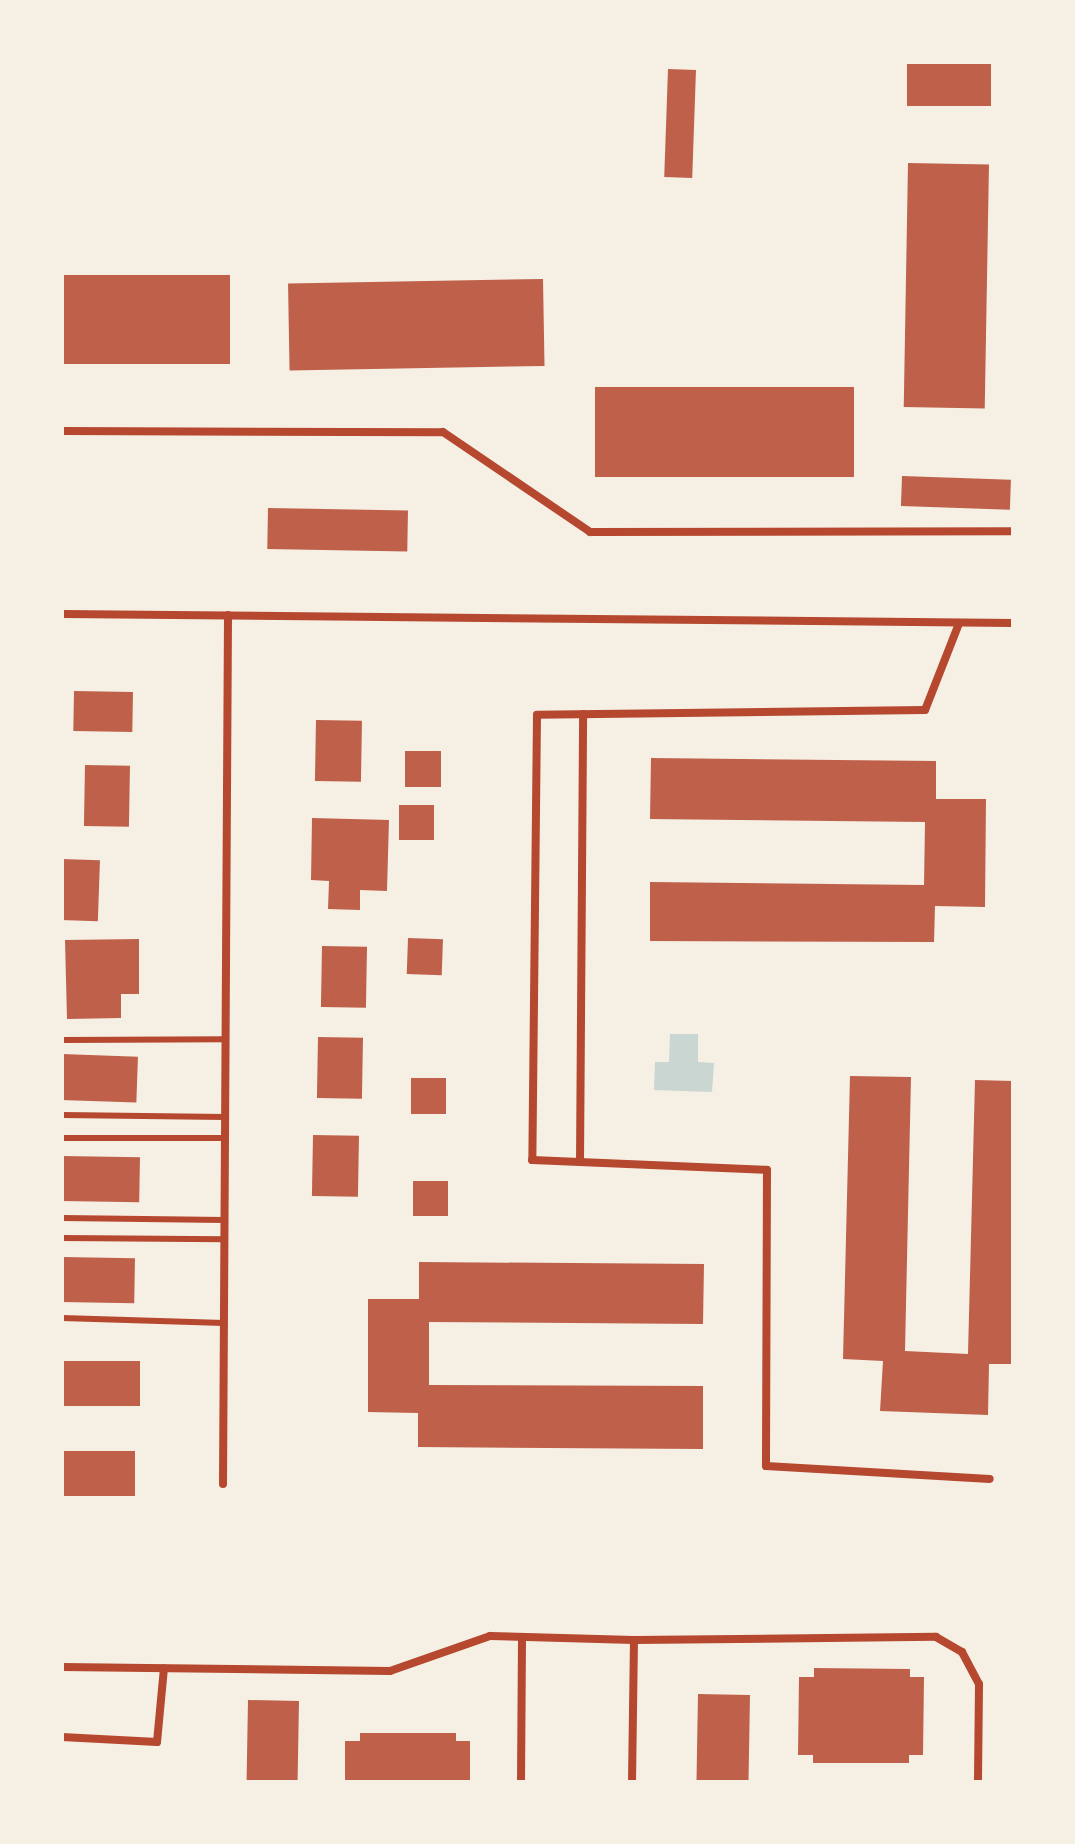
<!DOCTYPE html>
<style>
body{margin:0}
#map{position:relative;width:1075px;height:1844px;overflow:hidden;background:#f6efe4;font-family:Lato,sans-serif}
div>[style]{position:absolute}
.water>*{inset:0;background:#c9d6d2}
.building>*{inset:0;background:#bf614a;transform-origin:0 0}
.service>*{height:6px;margin:-3px;padding:0 3px;transform-origin:3px;border-radius:3px;background:#b5482f}
.minor>*{height:8px;margin:-4px;padding:0 4px;transform-origin:4px;border-radius:4px;background:#b5482f}
span{translate:-50% -50%;white-space:nowrap;text-align:center;line-height:1.15;-webkit-text-stroke:6px #f6efe4;paint-order:stroke}
.frame{position:absolute;inset:0;border:64px solid #f6efe4;pointer-events:none}
</style>
<div id="map">
<div class="water">
<i style="clip-path:polygon(670px 1034px,698px 1034px,698px 1062px,714px 1063px,712px 1092px,654px 1090px,655px 1062px,669px 1062px)"></i>
</div>
<div class="building">
<i style="left:907px;top:62px;width:84px;height:44px"></i>
<i style="left:668px;top:69px;width:28px;height:108px;rotate:2deg"></i>
<i style="left:908px;top:163px;width:81px;height:244px;rotate:1deg"></i>
<i style="left:62px;top:275px;width:168px;height:89px"></i>
<i style="left:543px;top:279px;width:87px;height:255px;rotate:89deg"></i>
<i style="left:595px;top:387px;width:259px;height:90px"></i>
<i style="left:902px;top:476px;width:109px;height:30px;rotate:2deg"></i>
<i style="left:268px;top:508px;width:140px;height:41px;rotate:1deg"></i>
<i style="left:74px;top:691px;width:59px;height:40px;rotate:1deg"></i>
<i style="left:316px;top:720px;width:46px;height:61px;rotate:1deg"></i>
<i style="left:405px;top:751px;width:36px;height:36px"></i>
<i style="clip-path:polygon(651px 758px,936px 761px,936px 799px,986px 799px,985px 907px,935px 906px,934px 942px,650px 941px,650px 882px,924px 885px,925px 822px,650px 819px)"></i>
<i style="left:85px;top:765px;width:45px;height:61px;rotate:1deg"></i>
<i style="left:399px;top:805px;width:35px;height:35px"></i>
<i style="clip-path:polygon(312px 818px,389px 820px,387px 891px,360px 890px,360px 910px,328px 909px,329px 881px,311px 880px)"></i>
<i style="left:62px;top:859px;width:38px;height:61px;rotate:2deg"></i>
<i style="left:408px;top:938px;width:35px;height:36px;rotate:2deg"></i>
<i style="clip-path:polygon(139px 939px,139px 994px,121px 994px,121px 1018px,67px 1019px,65px 940px)"></i>
<i style="left:322px;top:946px;width:45px;height:61px;rotate:1deg"></i>
<i style="left:318px;top:1037px;width:45px;height:61px;rotate:1deg"></i>
<i style="left:62px;top:1054px;width:76px;height:46px;rotate:2deg"></i>
<i style="clip-path:polygon(850px 1076px,911px 1077px,905px 1351px,968px 1354px,975px 1080px,1013px 1081px,1013px 1364px,989px 1364px,988px 1415px,880px 1411px,883px 1361px,843px 1359px)"></i>
<i style="left:411px;top:1078px;width:35px;height:36px"></i>
<i style="left:313px;top:1135px;width:46px;height:61px;rotate:1deg"></i>
<i style="left:62px;top:1156px;width:78px;height:45px;rotate:1deg"></i>
<i style="left:413px;top:1181px;width:35px;height:35px"></i>
<i style="left:62px;top:1257px;width:73px;height:45px;rotate:1deg"></i>
<i style="clip-path:polygon(419px 1262px,704px 1264px,703px 1324px,429px 1322px,429px 1385px,703px 1386px,703px 1449px,418px 1447px,418px 1413px,368px 1412px,368px 1299px,419px 1299px)"></i>
<i style="left:62px;top:1361px;width:78px;height:45px"></i>
<i style="left:62px;top:1451px;width:73px;height:45px"></i>
<i style="clip-path:polygon(814px 1668px,910px 1669px,910px 1677px,924px 1677px,923px 1755px,909px 1755px,909px 1763px,813px 1763px,813px 1755px,798px 1755px,799px 1677px,814px 1677px)"></i>
<i style="left:750px;top:1695px;width:87px;height:52px;rotate:91deg"></i>
<i style="left:248px;top:1700px;width:51px;height:82px;rotate:1deg"></i>
<i style="clip-path:polygon(360px 1733px,456px 1733px,456px 1741px,470px 1741px,470px 1782px,345px 1782px,345px 1741px,360px 1741px)"></i>
</div>
<div class="service">
<i style="left:62px;top:1040px;width:164px;rotate:-0.3deg"></i>
<i style="left:62px;top:1115px;width:163px;rotate:0.7deg"></i>
<i style="left:62px;top:1138px;width:163px"></i>
<i style="left:62px;top:1218px;width:162px;rotate:0.7deg"></i>
<i style="left:62px;top:1238px;width:162px;rotate:0.4deg"></i>
<i style="left:62px;top:1318px;width:162px;rotate:1.8deg"></i>
</div>
<div class="minor">
<i style="left:62px;top:431px;width:381px;rotate:0.2deg"></i>
<i style="left:443px;top:432px;width:178px;rotate:34.2deg"></i>
<i style="left:590px;top:532px;width:423px;rotate:-0.1deg"></i>
<i style="left:62px;top:614px;width:951px;rotate:0.54deg"></i>
<i style="left:958px;top:626px;width:90px;rotate:111.4deg"></i>
<i style="left:925px;top:710px;width:388px;rotate:179.3deg"></i>
<i style="left:537px;top:715px;width:445px;rotate:90.6deg"></i>
<i style="left:532px;top:1160px;width:235px;rotate:2.4deg"></i>
<i style="left:767px;top:1170px;width:296px;rotate:90.2deg"></i>
<i style="left:766px;top:1466px;width:224px;rotate:3.3deg"></i>
<i style="left:580px;top:1162px;width:448px;rotate:-89.6deg"></i>
<i style="left:223px;top:1484px;width:869px;rotate:-89.67deg"></i>
<i style="left:62px;top:1667px;width:328px;rotate:0.7deg"></i>
<i style="left:390px;top:1671px;width:106px;rotate:-19.3deg"></i>
<i style="left:490px;top:1636px;width:144px;rotate:1.6deg"></i>
<i style="left:634px;top:1640px;width:302px;rotate:-0.6deg"></i>
<i style="left:936px;top:1637px;width:30px;rotate:30deg"></i>
<i style="left:962px;top:1652px;width:36px;rotate:62deg"></i>
<i style="left:979px;top:1684px;width:98px;rotate:90.6deg"></i>
<i style="left:62px;top:1737px;width:95px;rotate:3deg"></i>
<i style="left:157px;top:1742px;width:74px;rotate:-84.6deg"></i>
<i style="left:521px;top:1782px;width:145px;rotate:-89.6deg"></i>
<i style="left:632px;top:1782px;width:142px;rotate:-89.2deg"></i>
</div>
<div class="frame"></div>
</div>
